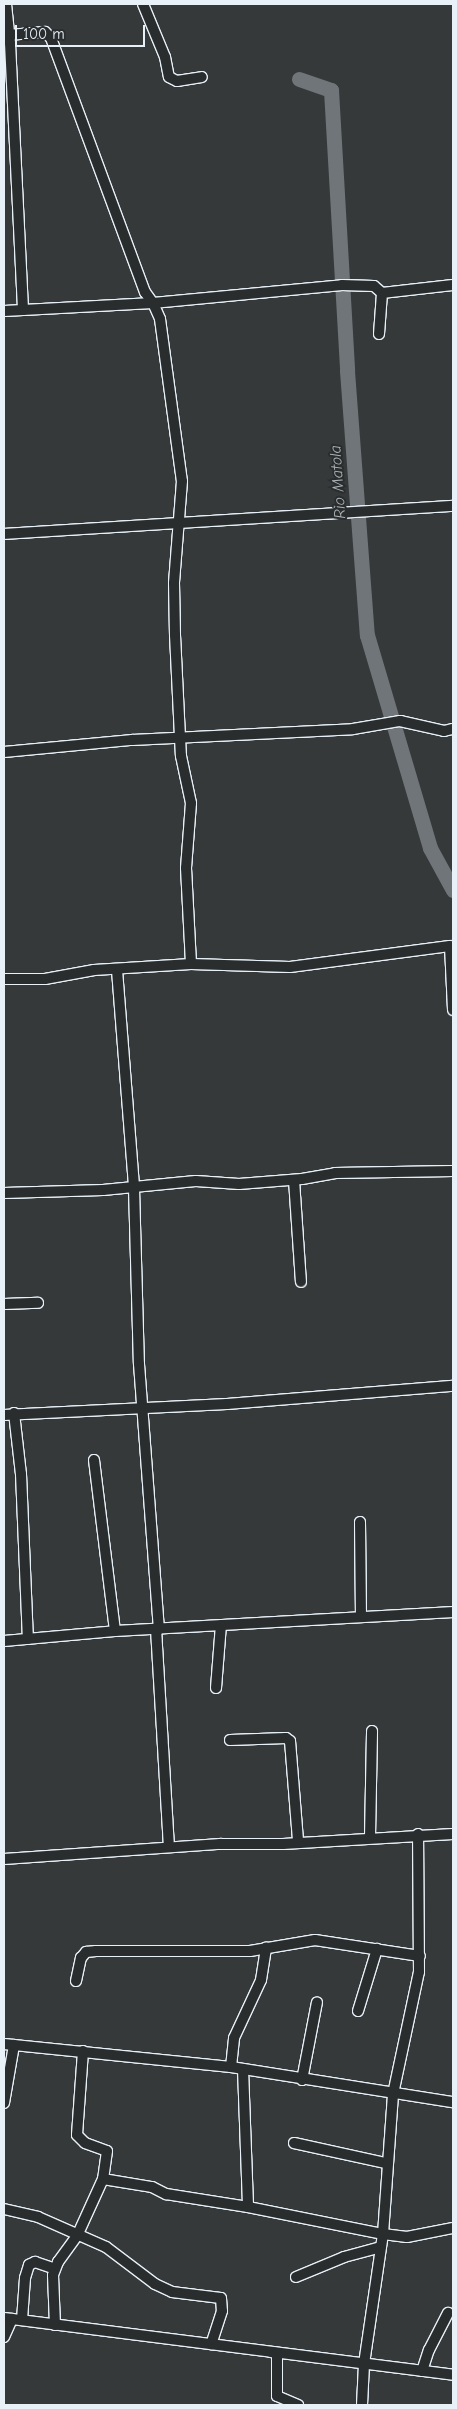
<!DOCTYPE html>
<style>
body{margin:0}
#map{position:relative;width:457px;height:2409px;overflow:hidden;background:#35393a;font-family:"Comic Neue",sans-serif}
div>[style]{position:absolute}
.river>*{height:15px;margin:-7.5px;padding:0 7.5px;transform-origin:7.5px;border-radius:7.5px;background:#707579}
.roads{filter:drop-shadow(1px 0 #e8f1f8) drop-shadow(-1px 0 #e8f1f8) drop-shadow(0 1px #e8f1f8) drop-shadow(0 -1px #e8f1f8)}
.minor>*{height:10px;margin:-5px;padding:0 5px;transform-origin:5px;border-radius:5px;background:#2a2d2e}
span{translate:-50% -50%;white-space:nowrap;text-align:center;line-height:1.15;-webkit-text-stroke:4px #2a2d2e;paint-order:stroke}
.water-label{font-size:16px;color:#acb3b8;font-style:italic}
.frame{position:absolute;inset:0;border:5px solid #e8f1f8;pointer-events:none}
.scale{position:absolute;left:15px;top:25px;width:130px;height:22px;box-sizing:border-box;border:2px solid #e8f1f8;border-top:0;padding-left:6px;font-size:15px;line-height:18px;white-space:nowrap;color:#e8f1f8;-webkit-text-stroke:4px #2a2d2e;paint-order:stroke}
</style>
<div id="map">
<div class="river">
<i style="left:299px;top:79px;width:34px;rotate:19deg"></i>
<i style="left:331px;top:90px;width:281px;rotate:86.7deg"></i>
<i style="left:347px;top:371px;width:265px;rotate:85.7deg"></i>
<i style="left:367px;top:635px;width:222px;rotate:73.5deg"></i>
<i style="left:430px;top:848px;width:48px;rotate:61.3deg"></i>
</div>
<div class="roads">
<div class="minor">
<i style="left:6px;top:4px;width:31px;rotate:84deg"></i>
<i style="left:9px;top:35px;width:36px;rotate:-5deg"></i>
<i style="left:45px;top:32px;width:8px;rotate:45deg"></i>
<i style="left:51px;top:38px;width:271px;rotate:69.7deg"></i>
<i style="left:145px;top:292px;width:14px;rotate:54deg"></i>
<i style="left:153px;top:303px;width:190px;rotate:-5.4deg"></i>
<i style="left:342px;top:285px;width:32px;rotate:2deg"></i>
<i style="left:374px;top:286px;width:11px;rotate:41deg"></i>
<i style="left:143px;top:4px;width:57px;rotate:67.5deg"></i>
<i style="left:165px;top:57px;width:20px;rotate:79deg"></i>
<i style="left:169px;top:77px;width:9px;rotate:27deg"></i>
<i style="left:177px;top:81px;width:25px;rotate:-9deg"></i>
<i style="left:4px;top:35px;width:5px"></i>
<i style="left:9px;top:35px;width:8px;rotate:83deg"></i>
<i style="left:10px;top:43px;width:267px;rotate:87.2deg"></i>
<i style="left:23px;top:310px;width:19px;rotate:177deg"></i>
<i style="left:23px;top:310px;width:130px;rotate:-3.1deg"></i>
<i style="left:153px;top:303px;width:17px;rotate:66deg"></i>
<i style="left:160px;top:319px;width:163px;rotate:82.3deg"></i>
<i style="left:182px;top:481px;width:102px;rotate:94.5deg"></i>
<i style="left:174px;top:583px;width:52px;rotate:88.9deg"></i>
<i style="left:175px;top:635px;width:121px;rotate:87.2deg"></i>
<i style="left:181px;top:756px;width:48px;rotate:78deg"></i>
<i style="left:191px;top:803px;width:65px;rotate:94.4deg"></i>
<i style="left:186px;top:868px;width:96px;rotate:87deg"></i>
<i style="left:379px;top:334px;width:41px;rotate:-85.8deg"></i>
<i style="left:382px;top:293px;width:71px;rotate:-6.4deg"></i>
<i style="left:4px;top:534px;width:450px;rotate:-3.6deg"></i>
<i style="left:4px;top:752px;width:129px;rotate:-5.4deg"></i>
<i style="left:132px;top:740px;width:221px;rotate:-2.8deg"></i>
<i style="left:353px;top:729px;width:48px;rotate:-9.7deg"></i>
<i style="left:400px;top:721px;width:45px;rotate:12.8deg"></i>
<i style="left:444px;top:731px;width:9px;rotate:-13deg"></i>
<i style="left:117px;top:970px;width:219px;rotate:85.5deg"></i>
<i style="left:134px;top:1188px;width:176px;rotate:88.4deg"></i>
<i style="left:139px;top:1364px;width:266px;rotate:85.7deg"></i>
<i style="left:4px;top:979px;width:41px"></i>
<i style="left:45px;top:979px;width:50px;rotate:-10.4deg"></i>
<i style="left:94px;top:970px;width:97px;rotate:-3.5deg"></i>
<i style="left:191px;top:964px;width:99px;rotate:1.7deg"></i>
<i style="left:290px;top:967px;width:161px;rotate:-7.5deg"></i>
<i style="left:450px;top:946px;width:64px;rotate:87.3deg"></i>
<i style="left:294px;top:1180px;width:102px;rotate:86.1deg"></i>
<i style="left:4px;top:1193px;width:99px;rotate:-1.7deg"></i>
<i style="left:103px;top:1190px;width:93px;rotate:-5.5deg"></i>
<i style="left:196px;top:1181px;width:43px;rotate:4deg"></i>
<i style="left:239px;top:1184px;width:63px;rotate:-4.5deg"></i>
<i style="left:302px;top:1179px;width:34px;rotate:-10deg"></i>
<i style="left:335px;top:1173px;width:118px;rotate:-1deg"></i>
<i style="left:4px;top:1304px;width:34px;rotate:-2deg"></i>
<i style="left:14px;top:1413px;width:61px;rotate:83.5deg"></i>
<i style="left:21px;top:1474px;width:165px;rotate:87.6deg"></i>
<i style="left:4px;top:1415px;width:223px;rotate:-2.8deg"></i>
<i style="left:227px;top:1404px;width:227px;rotate:-4.6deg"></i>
<i style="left:94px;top:1460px;width:172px;rotate:83deg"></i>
<i style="left:360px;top:1522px;width:93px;rotate:89.4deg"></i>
<i style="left:156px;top:1629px;width:218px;rotate:86.6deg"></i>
<i style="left:4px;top:1641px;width:111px;rotate:-5.1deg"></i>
<i style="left:115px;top:1631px;width:339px;rotate:-3.2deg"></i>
<i style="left:216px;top:1688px;width:63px;rotate:-85.5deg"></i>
<i style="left:230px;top:1740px;width:56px;rotate:-2deg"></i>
<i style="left:286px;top:1738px;width:5px;rotate:37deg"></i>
<i style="left:290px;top:1741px;width:100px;rotate:85.4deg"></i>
<i style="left:370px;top:1837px;width:106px;rotate:-88.9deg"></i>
<i style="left:4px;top:1859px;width:217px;rotate:-4deg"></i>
<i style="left:220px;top:1844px;width:63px"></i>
<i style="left:283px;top:1844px;width:170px;rotate:-3.4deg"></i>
<i style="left:76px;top:1981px;width:24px;rotate:-78deg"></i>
<i style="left:81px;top:1958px;width:8px;rotate:-50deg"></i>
<i style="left:86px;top:1952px;width:10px;rotate:-6deg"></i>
<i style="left:96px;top:1951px;width:154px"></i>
<i style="left:250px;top:1951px;width:66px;rotate:-9.6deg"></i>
<i style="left:315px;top:1940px;width:106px;rotate:8.7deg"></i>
<i style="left:358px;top:2011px;width:65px;rotate:-73deg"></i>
<i style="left:4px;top:2044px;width:228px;rotate:5.8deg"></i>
<i style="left:231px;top:2067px;width:225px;rotate:9deg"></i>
<i style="left:83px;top:2051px;width:84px;rotate:94.1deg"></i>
<i style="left:77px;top:2135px;width:11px;rotate:45deg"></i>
<i style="left:85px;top:2143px;width:23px;rotate:20deg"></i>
<i style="left:107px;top:2151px;width:28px;rotate:98deg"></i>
<i style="left:103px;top:2179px;width:50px;rotate:9.3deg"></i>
<i style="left:152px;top:2187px;width:16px;rotate:27deg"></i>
<i style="left:166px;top:2194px;width:83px;rotate:9deg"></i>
<i style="left:248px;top:2207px;width:138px;rotate:11.3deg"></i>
<i style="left:383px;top:2234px;width:24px;rotate:7deg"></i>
<i style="left:407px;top:2237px;width:47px;rotate:-11.1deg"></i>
<i style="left:231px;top:2067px;width:29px;rotate:-84deg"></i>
<i style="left:234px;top:2038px;width:64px;rotate:-65deg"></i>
<i style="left:261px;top:1980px;width:33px;rotate:-81deg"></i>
<i style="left:243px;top:2069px;width:138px;rotate:87.9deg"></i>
<i style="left:302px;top:2080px;width:79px;rotate:-79.1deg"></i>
<i style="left:4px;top:2103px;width:59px;rotate:-80.2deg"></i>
<i style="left:294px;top:2143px;width:94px;rotate:12.3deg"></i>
<i style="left:4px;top:2209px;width:35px;rotate:13deg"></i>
<i style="left:38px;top:2217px;width:74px;rotate:23.8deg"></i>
<i style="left:106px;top:2247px;width:61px;rotate:37.1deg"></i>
<i style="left:155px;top:2284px;width:19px;rotate:25deg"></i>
<i style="left:172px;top:2292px;width:49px;rotate:7deg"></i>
<i style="left:221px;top:2298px;width:13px;rotate:86deg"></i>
<i style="left:222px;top:2311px;width:35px;rotate:108deg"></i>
<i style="left:296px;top:2277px;width:52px;rotate:-22.6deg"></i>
<i style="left:344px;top:2257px;width:38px;rotate:-15deg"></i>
<i style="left:4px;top:2318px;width:453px;rotate:7.2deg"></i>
<i style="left:22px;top:2320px;width:42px;rotate:-85.9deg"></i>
<i style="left:25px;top:2278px;width:14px;rotate:-73deg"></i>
<i style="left:29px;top:2265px;width:7px;rotate:-27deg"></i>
<i style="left:35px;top:2262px;width:21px;rotate:19deg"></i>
<i style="left:55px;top:2325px;width:50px;rotate:-92.3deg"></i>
<i style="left:53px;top:2275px;width:14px;rotate:-69deg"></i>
<i style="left:58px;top:2262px;width:32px;rotate:-54deg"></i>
<i style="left:77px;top:2236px;width:63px;rotate:-65.5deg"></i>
<i style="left:4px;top:2337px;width:20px;rotate:-66deg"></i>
<i style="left:271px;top:2352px;width:6px;rotate:9deg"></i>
<i style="left:277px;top:2353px;width:43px;rotate:90deg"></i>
<i style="left:277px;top:2396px;width:23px;rotate:23deg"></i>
<i style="left:422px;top:2371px;width:22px;rotate:-72deg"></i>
<i style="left:429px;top:2350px;width:42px;rotate:-62.8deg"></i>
<i style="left:362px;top:2405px;width:41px;rotate:-87.2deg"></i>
<i style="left:364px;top:2364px;width:131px;rotate:-81.7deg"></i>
<i style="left:383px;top:2234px;width:140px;rotate:-85.9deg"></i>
<i style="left:393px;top:2094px;width:125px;rotate:-78deg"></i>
<i style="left:419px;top:1972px;width:138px;rotate:-90.4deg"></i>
</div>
</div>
<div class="water-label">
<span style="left:338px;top:482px;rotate:-94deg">Rio Matola</span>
</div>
<div class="frame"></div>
<div class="scale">100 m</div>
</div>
